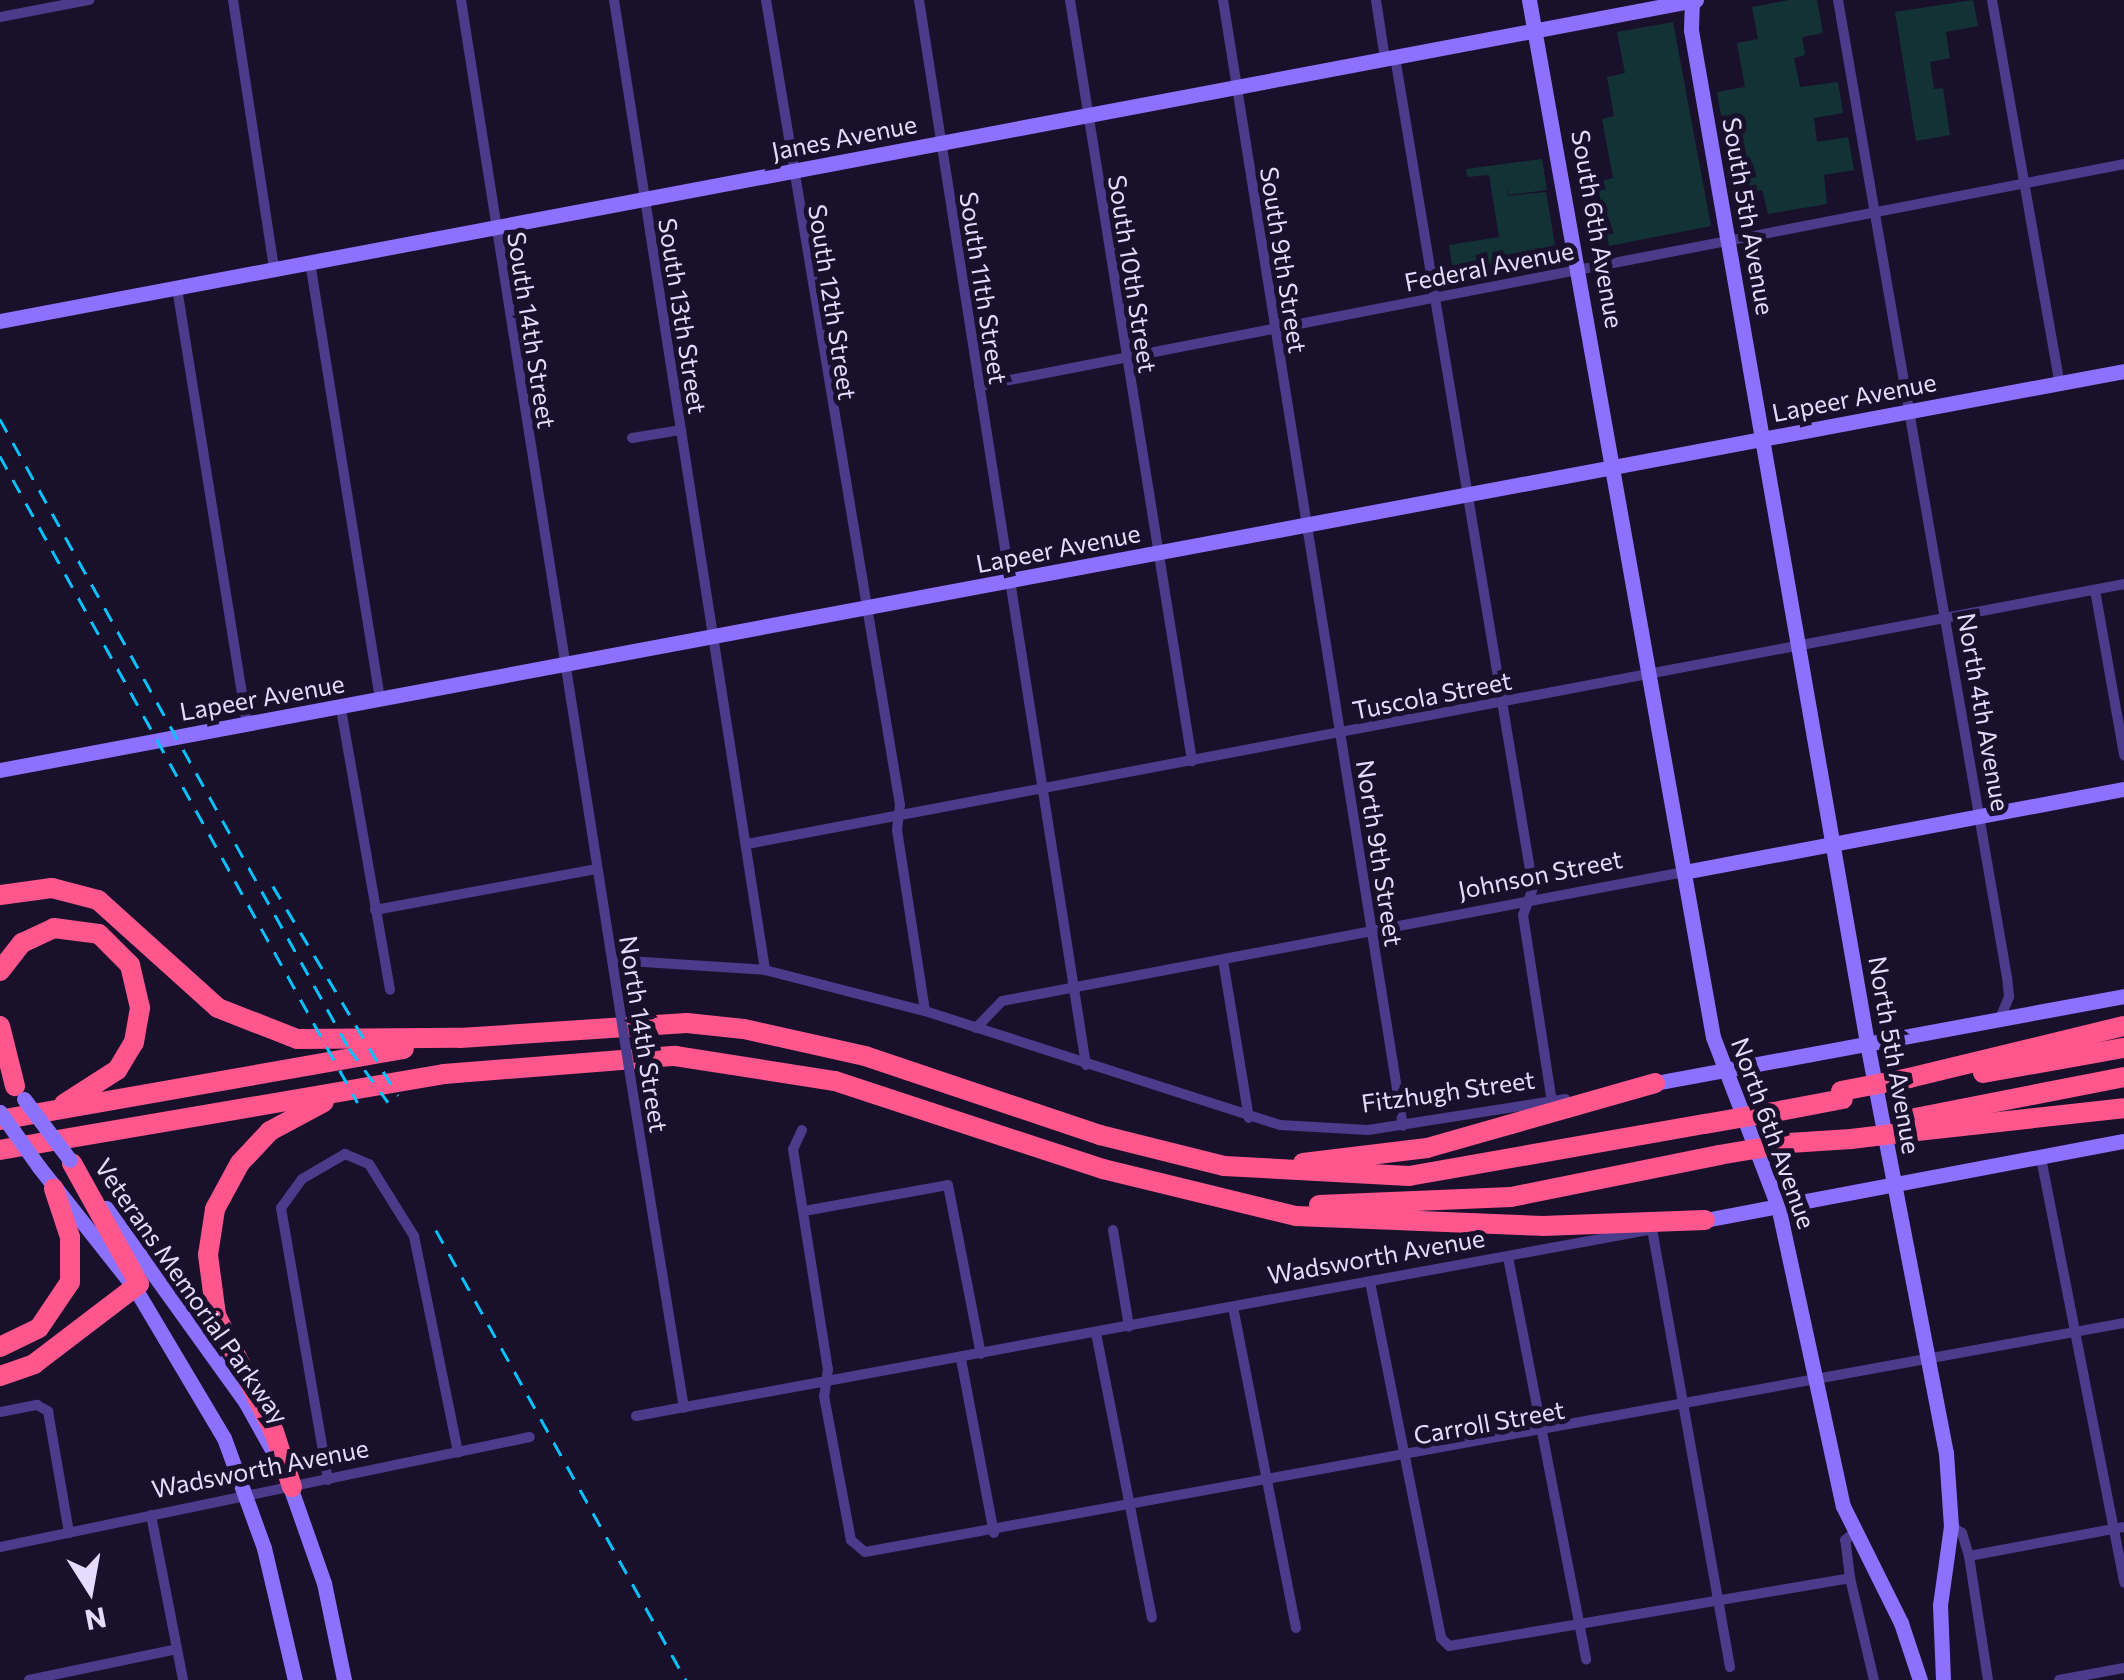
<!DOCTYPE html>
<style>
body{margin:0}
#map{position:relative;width:2124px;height:1680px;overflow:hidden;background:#19112b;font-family:Commissioner,sans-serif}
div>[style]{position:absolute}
.green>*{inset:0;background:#133236}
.street>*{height:10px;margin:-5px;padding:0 5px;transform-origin:5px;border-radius:5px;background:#4a3b8b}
.secondary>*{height:15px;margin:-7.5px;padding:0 7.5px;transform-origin:7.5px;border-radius:7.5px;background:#8a72ff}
.highway>*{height:20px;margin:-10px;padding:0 10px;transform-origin:10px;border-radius:10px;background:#ff568e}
.rail>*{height:2.5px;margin-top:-1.25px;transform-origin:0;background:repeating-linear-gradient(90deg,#07c2ff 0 15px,transparent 0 27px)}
.street-bridge>*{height:10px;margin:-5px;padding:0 5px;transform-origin:5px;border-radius:5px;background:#4a3b8b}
.secondary-bridge>*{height:15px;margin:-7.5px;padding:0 7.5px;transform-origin:7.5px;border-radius:7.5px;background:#8a72ff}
.highway-bridge>*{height:20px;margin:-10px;padding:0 10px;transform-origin:10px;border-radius:10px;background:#ff568e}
span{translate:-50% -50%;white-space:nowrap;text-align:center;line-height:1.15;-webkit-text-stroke:10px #19112b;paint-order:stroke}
.street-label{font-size:25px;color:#e4dbff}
.north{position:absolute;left:40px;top:1540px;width:100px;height:100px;-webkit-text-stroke:8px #19112b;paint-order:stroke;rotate:169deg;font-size:28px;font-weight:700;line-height:40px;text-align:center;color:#e4dbff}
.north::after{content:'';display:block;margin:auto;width:35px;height:45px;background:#e4dbff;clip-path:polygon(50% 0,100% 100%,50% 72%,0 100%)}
</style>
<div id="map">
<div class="green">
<i style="clip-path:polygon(1789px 0,1817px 0,1823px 33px,1802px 37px,1805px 55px,1794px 58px,1800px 87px,1838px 82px,1843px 113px,1814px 118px,1817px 142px,1848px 137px,1854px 170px,1824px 175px,1827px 204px,1768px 214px,1762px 190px,1735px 195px,1717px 92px,1745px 87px,1737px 43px,1758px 39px,1752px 7px)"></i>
<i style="clip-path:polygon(1973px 0,1978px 26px,1946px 32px,1950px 58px,1930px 62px,1934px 89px,1943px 88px,1950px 135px,1916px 141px,1895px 12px)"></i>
<i style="clip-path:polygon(1673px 22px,1711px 226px,1609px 246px,1597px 182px,1613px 178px,1602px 119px,1614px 116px,1607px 77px,1625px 73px,1617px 32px)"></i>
<i style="clip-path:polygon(1542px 159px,1547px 190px,1509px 195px,1507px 184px,1508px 196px,1546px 192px,1556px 251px,1453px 271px,1449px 245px,1499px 237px,1489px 175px,1467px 177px,1466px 169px)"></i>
</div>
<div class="street">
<i style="left:233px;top:0;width:272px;rotate:81.3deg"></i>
<i style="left:461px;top:0;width:1010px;rotate:81.06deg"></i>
<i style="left:614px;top:0;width:982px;rotate:81.15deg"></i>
<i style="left:766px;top:0;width:816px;rotate:80.55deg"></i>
<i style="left:900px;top:805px;width:25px;rotate:97deg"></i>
<i style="left:897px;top:830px;width:183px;rotate:81.2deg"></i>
<i style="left:919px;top:0;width:1078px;rotate:81.09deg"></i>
<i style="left:1070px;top:0;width:771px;rotate:80.89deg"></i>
<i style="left:1223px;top:0;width:1140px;rotate:80.92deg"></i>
<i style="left:1376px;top:0;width:60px;rotate:81.3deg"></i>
<i style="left:1838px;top:0;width:992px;rotate:80.19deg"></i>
<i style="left:2007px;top:977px;width:20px;rotate:84deg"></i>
<i style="left:2009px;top:997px;width:23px;rotate:113deg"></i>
<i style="left:1992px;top:0;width:390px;rotate:80deg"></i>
<i style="left:0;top:17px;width:91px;rotate:-10.8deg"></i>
<i style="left:1395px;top:57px;width:842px;rotate:80.57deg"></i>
<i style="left:1533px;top:888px;width:29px;rotate:110deg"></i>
<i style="left:1523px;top:915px;width:189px;rotate:81.2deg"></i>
<i style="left:310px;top:262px;width:444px;rotate:80.9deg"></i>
<i style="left:177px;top:288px;width:443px;rotate:80.9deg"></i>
<i style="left:979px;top:386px;width:1166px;rotate:-10.97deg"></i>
<i style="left:632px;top:438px;width:50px;rotate:-9.3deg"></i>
<i style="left:2095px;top:590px;width:168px;rotate:80deg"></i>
<i style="left:341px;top:709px;width:285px;rotate:80.1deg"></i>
<i style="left:747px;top:844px;width:1401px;rotate:-10.69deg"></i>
<i style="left:375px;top:910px;width:226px;rotate:-10.5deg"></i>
<i style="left:612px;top:960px;width:153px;rotate:3.7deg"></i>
<i style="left:765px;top:970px;width:165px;rotate:14.4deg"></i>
<i style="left:925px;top:1011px;width:373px;rotate:17.8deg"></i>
<i style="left:1280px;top:1125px;width:88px;rotate:3.3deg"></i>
<i style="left:1368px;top:1130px;width:200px;rotate:-8.9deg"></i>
<i style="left:1223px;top:960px;width:160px;rotate:80.7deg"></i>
<i style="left:976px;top:1028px;width:37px;rotate:-46deg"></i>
<i style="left:1002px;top:1001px;width:694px;rotate:-10.71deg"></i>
<i style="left:631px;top:1081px;width:331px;rotate:80.8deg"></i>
<i style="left:802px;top:1130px;width:21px;rotate:115deg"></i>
<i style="left:793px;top:1149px;width:223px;rotate:81deg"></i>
<i style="left:828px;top:1369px;width:27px;rotate:98deg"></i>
<i style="left:824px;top:1396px;width:147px;rotate:79.4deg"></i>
<i style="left:851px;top:1540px;width:18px;rotate:41deg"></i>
<i style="left:865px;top:1552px;width:1280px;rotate:-10.31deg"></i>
<i style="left:2041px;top:1158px;width:433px;rotate:78.9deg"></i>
<i style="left:804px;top:1211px;width:146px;rotate:-10.2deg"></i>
<i style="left:948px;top:1185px;width:172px;rotate:79deg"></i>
<i style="left:1652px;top:1229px;width:445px;rotate:79.9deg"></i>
<i style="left:1113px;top:1230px;width:98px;rotate:80.6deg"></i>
<i style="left:1508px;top:1257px;width:410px;rotate:79deg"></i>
<i style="left:1370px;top:1282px;width:363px;rotate:78.7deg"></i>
<i style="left:1441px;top:1638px;width:11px;rotate:45deg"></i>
<i style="left:1449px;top:1646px;width:407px;rotate:-9.6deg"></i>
<i style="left:1850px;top:1578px;width:38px;rotate:-97deg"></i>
<i style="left:1845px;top:1540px;width:10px;rotate:-37deg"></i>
<i style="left:1233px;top:1307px;width:327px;rotate:78.9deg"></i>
<i style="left:1096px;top:1333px;width:290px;rotate:78.9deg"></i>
<i style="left:961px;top:1359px;width:177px;rotate:79.3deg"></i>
<i style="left:0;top:1412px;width:38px;rotate:-11deg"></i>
<i style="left:37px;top:1405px;width:13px;rotate:29deg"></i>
<i style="left:48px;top:1411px;width:124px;rotate:80.2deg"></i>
<i style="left:636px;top:1416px;width:1029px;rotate:-10.41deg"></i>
<i style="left:328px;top:1480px;width:276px;rotate:-99.8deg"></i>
<i style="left:281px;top:1208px;width:36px;rotate:-54deg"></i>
<i style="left:302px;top:1179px;width:50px;rotate:-30.2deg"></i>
<i style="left:345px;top:1154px;width:26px;rotate:23deg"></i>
<i style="left:369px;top:1164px;width:85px;rotate:58deg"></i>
<i style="left:414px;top:1236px;width:221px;rotate:78.5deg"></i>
<i style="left:151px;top:1515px;width:168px;rotate:79deg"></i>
<i style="left:1951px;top:1526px;width:13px;rotate:32deg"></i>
<i style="left:1962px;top:1533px;width:24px;rotate:73deg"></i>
<i style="left:1969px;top:1556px;width:158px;rotate:-10.6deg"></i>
<i style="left:0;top:1547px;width:541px;rotate:-11.73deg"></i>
<i style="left:1969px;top:1556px;width:125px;rotate:81.3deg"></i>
<i style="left:1850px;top:1578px;width:105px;rotate:76.8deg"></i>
<i style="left:29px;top:1680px;width:151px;rotate:-11.8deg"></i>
<i style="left:2059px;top:1680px;width:66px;rotate:-10.5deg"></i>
</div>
<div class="secondary">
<i style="left:1529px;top:0;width:1053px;rotate:79.94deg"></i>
<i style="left:1713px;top:1037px;width:181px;rotate:69deg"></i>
<i style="left:1778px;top:1206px;width:307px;rotate:77.8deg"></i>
<i style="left:1843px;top:1506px;width:131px;rotate:63.6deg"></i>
<i style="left:1901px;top:1623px;width:60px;rotate:71.6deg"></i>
<i style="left:1692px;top:0;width:30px;rotate:92deg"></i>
<i style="left:1691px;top:30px;width:1028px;rotate:80.14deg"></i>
<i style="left:1867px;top:1043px;width:418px;rotate:79.1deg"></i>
<i style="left:1946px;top:1453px;width:73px;rotate:86.1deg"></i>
<i style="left:1951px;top:1526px;width:80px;rotate:97.9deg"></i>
<i style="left:1940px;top:1605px;width:75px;rotate:87.7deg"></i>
<i style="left:0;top:321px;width:1726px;rotate:-10.72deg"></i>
<i style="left:0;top:770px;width:2161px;rotate:-10.64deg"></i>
<i style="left:1684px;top:872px;width:448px;rotate:-10.7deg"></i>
<i style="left:1655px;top:1083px;width:477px;rotate:-10.5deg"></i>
<i style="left:39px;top:1167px;width:157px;rotate:51.7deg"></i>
<i style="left:136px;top:1290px;width:172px;rotate:59.3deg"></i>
<i style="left:224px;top:1438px;width:117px;rotate:70deg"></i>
<i style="left:264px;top:1548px;width:136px;rotate:76.8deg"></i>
<i style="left:106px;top:1208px;width:240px;rotate:54.3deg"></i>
<i style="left:246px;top:1403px;width:62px;rotate:60.9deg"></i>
<i style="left:1705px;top:1220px;width:426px;rotate:-10.7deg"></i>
<i style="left:287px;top:1478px;width:111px;rotate:70.6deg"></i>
<i style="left:324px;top:1583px;width:99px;rotate:78.3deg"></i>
</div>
<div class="highway">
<i style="left:0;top:895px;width:52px;rotate:-7.7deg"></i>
<i style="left:52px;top:888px;width:48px;rotate:14.6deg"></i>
<i style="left:98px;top:900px;width:161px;rotate:42deg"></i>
<i style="left:218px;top:1008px;width:85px;rotate:21.4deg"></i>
<i style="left:297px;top:1039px;width:163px;rotate:-0.4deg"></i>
<i style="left:460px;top:1038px;width:227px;rotate:-3.8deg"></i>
<i style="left:687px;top:1023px;width:57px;rotate:6deg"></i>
<i style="left:744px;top:1029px;width:124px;rotate:12.6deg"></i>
<i style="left:865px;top:1056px;width:248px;rotate:18.6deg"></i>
<i style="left:1100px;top:1135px;width:128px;rotate:14deg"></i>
<i style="left:1224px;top:1166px;width:185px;rotate:3.1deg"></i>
<i style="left:1409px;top:1176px;width:301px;rotate:-10deg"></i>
<i style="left:0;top:971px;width:36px;rotate:-52deg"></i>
<i style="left:22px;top:943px;width:35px;rotate:-25deg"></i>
<i style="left:54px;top:928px;width:45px;rotate:7.6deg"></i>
<i style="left:99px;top:934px;width:44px;rotate:45deg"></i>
<i style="left:130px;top:965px;width:44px;rotate:76.9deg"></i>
<i style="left:140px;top:1008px;width:35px;rotate:100deg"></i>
<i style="left:134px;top:1042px;width:33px;rotate:121deg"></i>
<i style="left:117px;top:1070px;width:63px;rotate:147.3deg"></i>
<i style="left:0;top:1026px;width:62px;rotate:76deg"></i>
<i style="left:1983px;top:1073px;width:143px;rotate:-10.1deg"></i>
<i style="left:1909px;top:1078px;width:221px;rotate:-13.6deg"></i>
<i style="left:1774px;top:1112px;width:70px;rotate:-10.7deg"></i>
<i style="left:1915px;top:1118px;width:213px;rotate:-11.1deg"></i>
<i style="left:0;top:1120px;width:410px;rotate:-10deg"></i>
<i style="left:1917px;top:1131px;width:208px;rotate:-6.3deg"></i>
<i style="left:1789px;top:1143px;width:62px;rotate:-3.7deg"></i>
<i style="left:0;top:1150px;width:450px;rotate:-9.7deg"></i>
<i style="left:444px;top:1074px;width:232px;rotate:-4.5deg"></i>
<i style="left:675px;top:1056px;width:162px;rotate:8.9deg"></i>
<i style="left:835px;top:1081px;width:282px;rotate:18.2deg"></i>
<i style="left:1103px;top:1169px;width:199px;rotate:13.7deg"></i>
<i style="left:1296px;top:1216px;width:246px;rotate:2.3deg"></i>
<i style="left:1542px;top:1226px;width:163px;rotate:-2.1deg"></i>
<i style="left:1303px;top:1163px;width:125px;rotate:-6.9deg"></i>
<i style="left:1427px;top:1148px;width:237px;rotate:-15.9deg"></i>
<i style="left:1319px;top:1205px;width:192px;rotate:-2.4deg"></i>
<i style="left:1511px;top:1197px;width:212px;rotate:-11.4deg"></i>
<i style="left:0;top:1347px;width:43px;rotate:-26deg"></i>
<i style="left:39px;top:1328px;width:55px;rotate:-56deg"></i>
<i style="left:70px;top:1282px;width:45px;rotate:-90deg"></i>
<i style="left:70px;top:1237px;width:51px;rotate:-108.4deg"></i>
<i style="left:0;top:1376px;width:36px;rotate:-19deg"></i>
<i style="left:34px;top:1364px;width:132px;rotate:-37.3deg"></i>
<i style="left:139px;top:1284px;width:138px;rotate:-119deg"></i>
<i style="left:292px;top:1487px;width:58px;rotate:-108.1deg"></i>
<i style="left:274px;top:1432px;width:131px;rotate:-116.4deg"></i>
<i style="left:216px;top:1315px;width:61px;rotate:-97.6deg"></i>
<i style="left:208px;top:1255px;width:47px;rotate:-81.3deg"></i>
<i style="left:215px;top:1209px;width:52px;rotate:-61.5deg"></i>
<i style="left:240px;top:1163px;width:44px;rotate:-46.8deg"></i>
<i style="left:270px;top:1131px;width:61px;rotate:-28.2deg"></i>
</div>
<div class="rail">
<i style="left:0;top:419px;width:719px;rotate:60.98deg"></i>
<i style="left:349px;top:1048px;width:67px;rotate:54.2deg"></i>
<i style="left:0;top:456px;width:739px;rotate:61.04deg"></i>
<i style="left:273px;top:886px;width:244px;rotate:59.2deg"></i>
<i style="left:436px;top:1230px;width:515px;rotate:60.95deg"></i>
</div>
<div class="street-bridge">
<i style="left:618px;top:998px;width:84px;rotate:81.1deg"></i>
</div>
<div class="secondary-bridge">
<i style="left:24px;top:1099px;width:76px;rotate:53deg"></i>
<i style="left:0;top:1112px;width:67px;rotate:54.7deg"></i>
</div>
<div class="highway-bridge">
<i style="left:1841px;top:1091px;width:69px;rotate:-10.8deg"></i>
<i style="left:1705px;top:1124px;width:70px;rotate:-9.9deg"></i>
<i style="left:1851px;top:1139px;width:66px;rotate:-6.9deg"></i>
<i style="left:1719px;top:1155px;width:71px;rotate:-9.7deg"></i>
</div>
<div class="street-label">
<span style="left:844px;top:137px;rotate:-11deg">Janes Avenue</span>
<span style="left:1749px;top:216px;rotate:80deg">South 5th Avenue</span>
<span style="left:1598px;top:229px;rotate:80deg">South 6th Avenue</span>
<span style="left:1284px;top:260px;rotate:81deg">South 9th Street</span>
<span style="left:1489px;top:266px;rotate:-11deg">Federal Avenue</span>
<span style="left:1133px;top:274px;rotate:81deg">South 10th Street</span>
<span style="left:984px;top:288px;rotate:81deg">South 11th Street</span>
<span style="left:833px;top:302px;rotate:81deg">South 12th Street</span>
<span style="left:683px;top:316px;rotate:81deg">South 13th Street</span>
<span style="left:532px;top:330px;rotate:81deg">South 14th Street</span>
<span style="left:1854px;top:397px;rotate:-11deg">Lapeer Avenue</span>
<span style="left:1058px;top:548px;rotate:-11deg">Lapeer Avenue</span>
<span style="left:1432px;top:695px;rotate:-11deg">Tuscola Street</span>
<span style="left:262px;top:697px;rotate:-10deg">Lapeer Avenue</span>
<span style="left:1984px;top:712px;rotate:80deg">North 4th Avenue</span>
<span style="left:1380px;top:853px;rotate:81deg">North 9th Street</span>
<span style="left:1540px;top:874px;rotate:-11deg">Johnson Street</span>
<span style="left:644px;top:1034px;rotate:81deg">North 14th Street</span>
<span style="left:1895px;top:1055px;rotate:80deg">North 5th Avenue</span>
<span style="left:1448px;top:1091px;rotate:-8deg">Fitzhugh Street</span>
<span style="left:1774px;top:1133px;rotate:70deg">North 6th Avenue</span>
<span style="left:1376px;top:1256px;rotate:-10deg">Wadsworth Avenue</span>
<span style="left:192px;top:1291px;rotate:55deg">Veterans Memorial Parkway</span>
<span style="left:1489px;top:1422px;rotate:-10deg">Carroll Street</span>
<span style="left:260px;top:1468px;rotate:-11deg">Wadsworth Avenue</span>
</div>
<div class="north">N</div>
</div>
